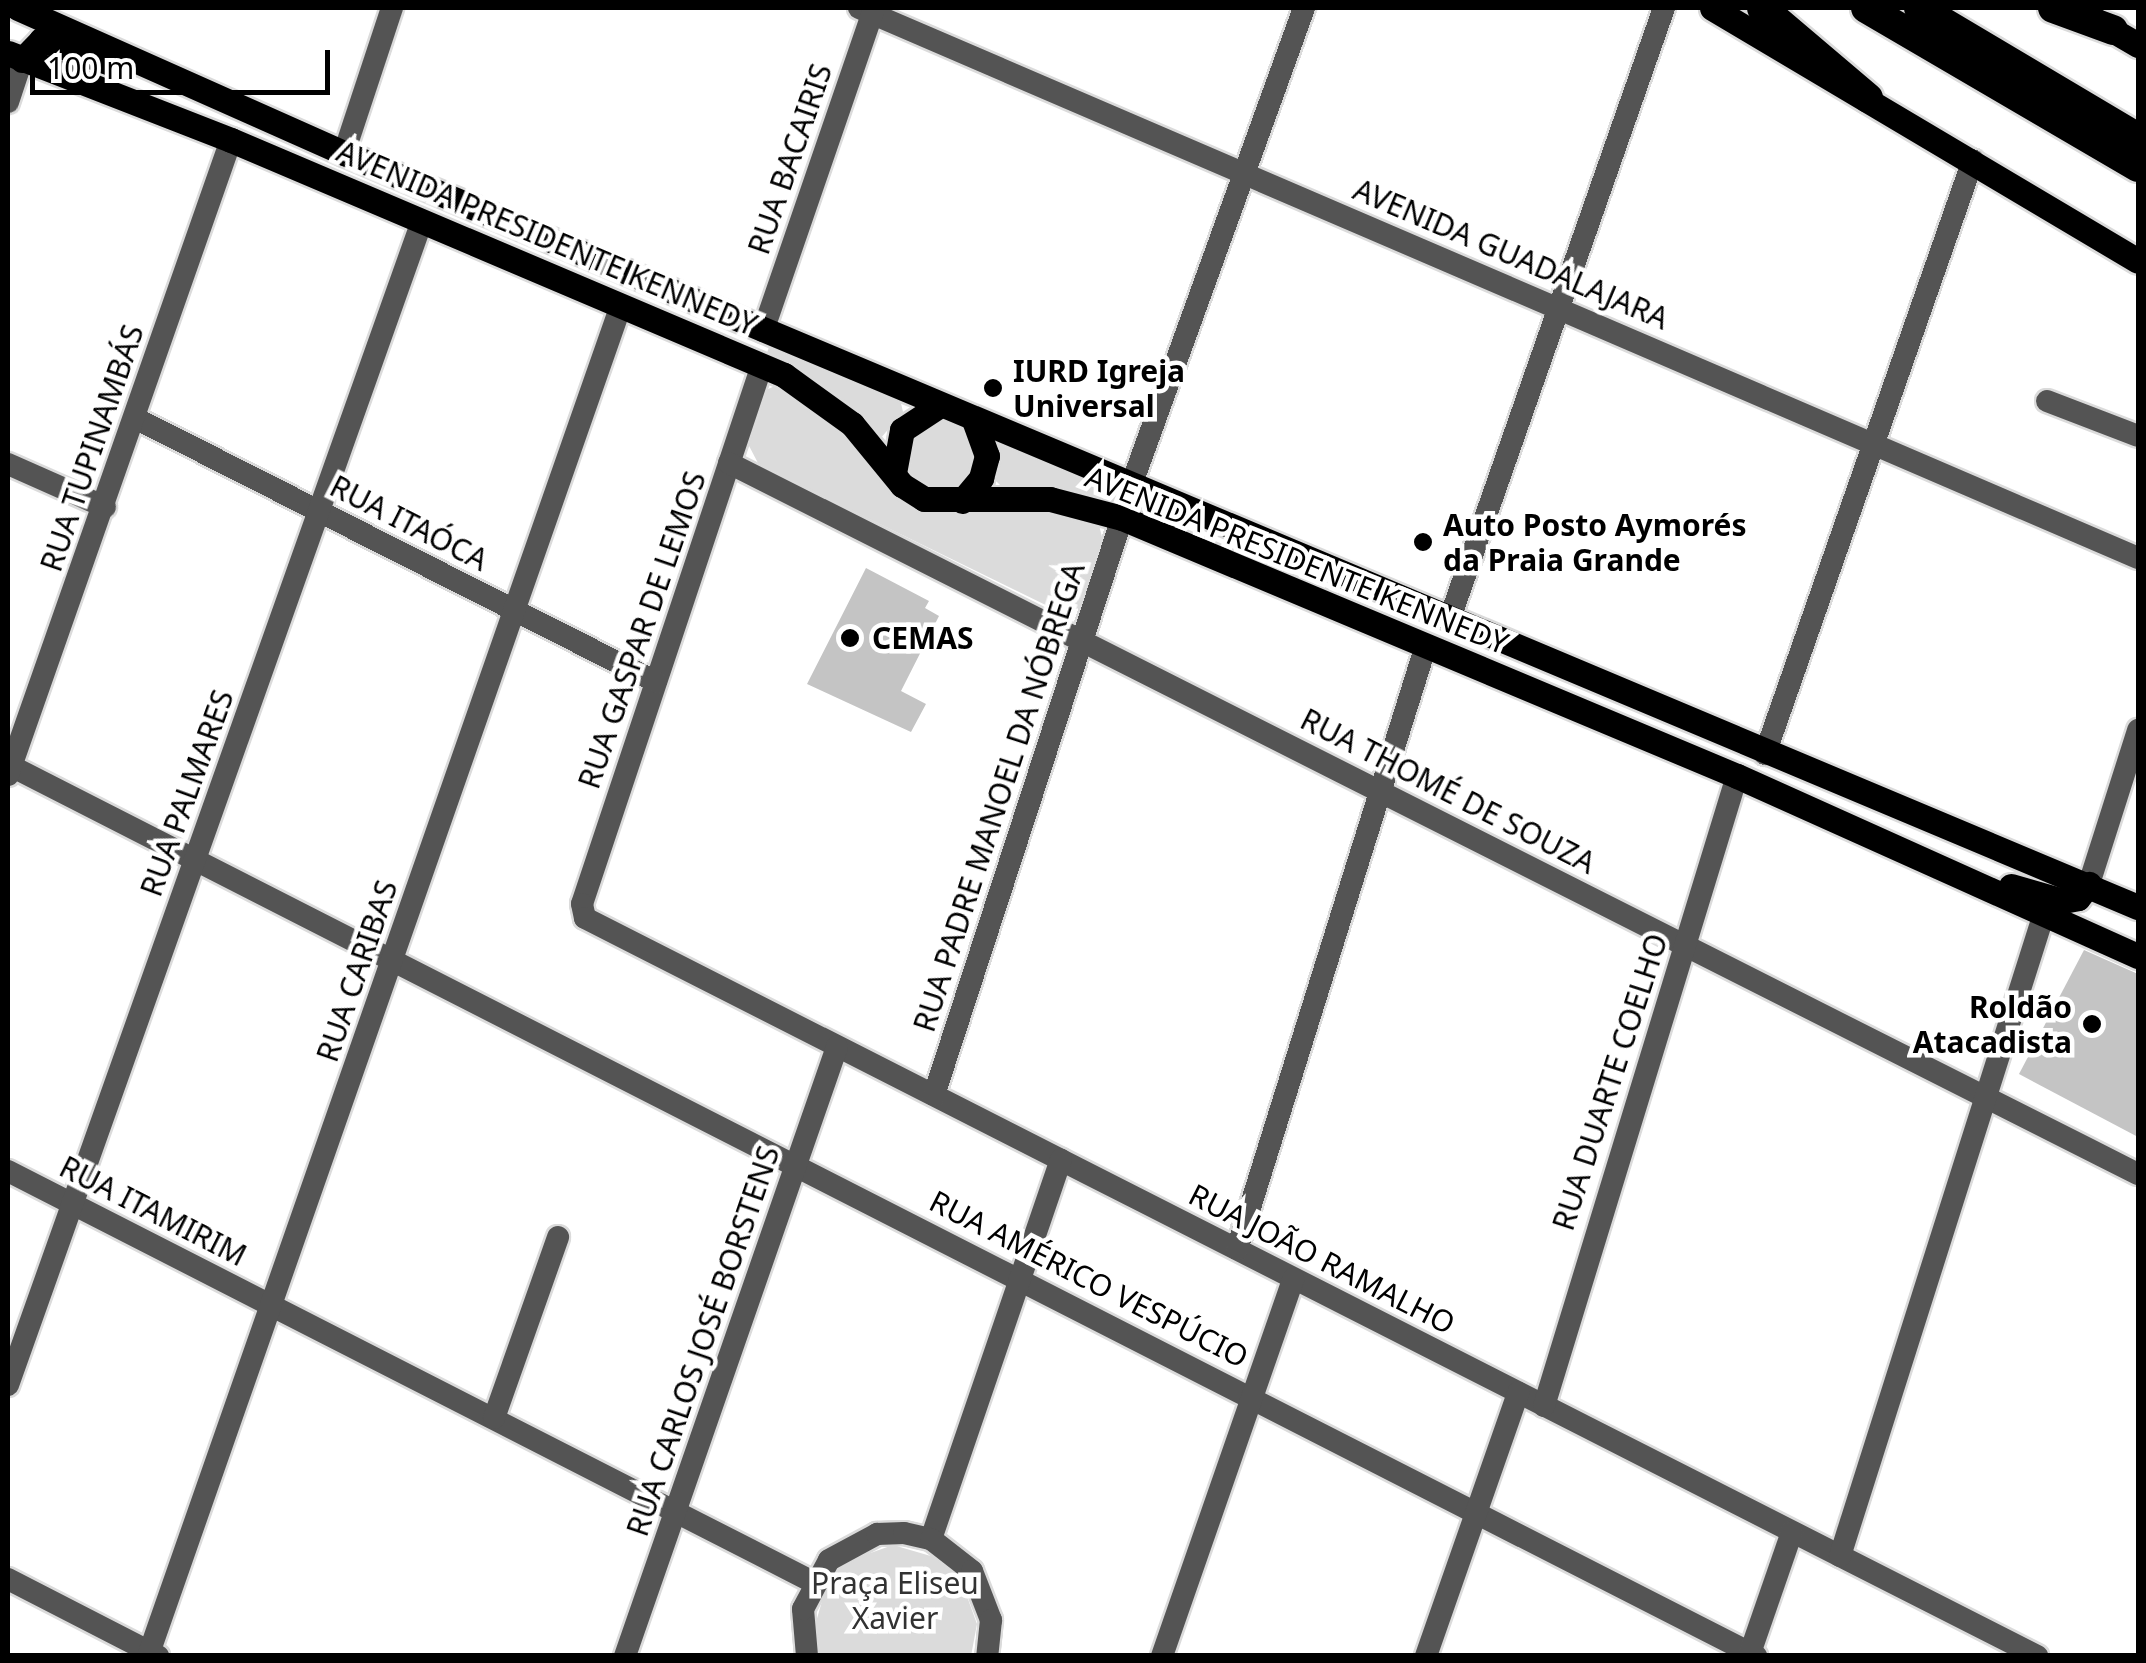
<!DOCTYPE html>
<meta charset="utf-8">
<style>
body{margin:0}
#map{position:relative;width:2146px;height:1663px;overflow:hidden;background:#fff;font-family:"Noto Sans",sans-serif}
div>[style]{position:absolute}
.green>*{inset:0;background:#dbdbdb}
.round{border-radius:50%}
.building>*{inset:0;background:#c4c4c4}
.roads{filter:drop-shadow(2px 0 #dbdbdb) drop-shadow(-2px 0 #dbdbdb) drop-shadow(0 2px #dbdbdb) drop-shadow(0 -2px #dbdbdb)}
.minor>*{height:22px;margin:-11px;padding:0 11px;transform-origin:11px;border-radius:11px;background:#545454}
.major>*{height:25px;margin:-12.5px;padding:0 12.5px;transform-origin:12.5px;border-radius:12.5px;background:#000}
.highway>*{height:30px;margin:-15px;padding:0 15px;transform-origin:15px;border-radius:15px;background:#000}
.dots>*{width:28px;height:28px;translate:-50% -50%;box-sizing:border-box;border:5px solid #fff;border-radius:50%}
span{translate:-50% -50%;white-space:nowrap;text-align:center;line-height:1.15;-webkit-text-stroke:9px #fff;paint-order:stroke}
.street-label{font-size:30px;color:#000}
.poi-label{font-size:30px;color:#000;font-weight:700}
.left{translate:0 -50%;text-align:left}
.right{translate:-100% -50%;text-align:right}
.park-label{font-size:30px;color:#323232}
.frame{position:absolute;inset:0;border:10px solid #000;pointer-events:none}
.scale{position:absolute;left:30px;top:50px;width:300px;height:45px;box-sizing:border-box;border:5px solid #000;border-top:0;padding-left:12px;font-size:30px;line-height:35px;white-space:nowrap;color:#000;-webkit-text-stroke:8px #fff;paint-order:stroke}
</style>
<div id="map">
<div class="green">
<i style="clip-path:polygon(770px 344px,900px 399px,903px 412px,880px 439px,820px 385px,766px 356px)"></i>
<i style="clip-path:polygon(779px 384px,834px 421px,918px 509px,1065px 511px,1099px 525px,1103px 541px,1079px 608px,1062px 613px,759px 465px,747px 442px,764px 391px)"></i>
<i class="round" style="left:905px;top:421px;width:70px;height:70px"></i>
<i style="clip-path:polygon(997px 441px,1144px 503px,1140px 514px,1038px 488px,1001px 486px,993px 478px)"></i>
<i style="clip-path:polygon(893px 1545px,941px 1559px,960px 1577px,977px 1624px,971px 1656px,820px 1655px,814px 1629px,828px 1580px,845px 1562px)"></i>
</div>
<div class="building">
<i style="clip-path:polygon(866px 568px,929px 601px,925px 608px,939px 616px,901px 691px,926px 704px,911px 732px,807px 684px)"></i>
<i style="clip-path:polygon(2084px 950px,2138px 974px,2138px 1137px,2019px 1074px)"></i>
</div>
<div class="roads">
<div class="minor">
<i style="left:859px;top:8px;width:1392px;rotate:23.27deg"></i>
<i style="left:8px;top:102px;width:44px;rotate:-71.6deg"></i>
<i style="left:344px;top:153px;width:153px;rotate:-71.7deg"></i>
<i style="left:763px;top:331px;width:342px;rotate:-71deg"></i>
<i style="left:762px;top:365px;width:568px;rotate:108.47deg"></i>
<i style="left:582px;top:904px;width:14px;rotate:78deg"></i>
<i style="left:585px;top:918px;width:1629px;rotate:26.94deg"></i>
<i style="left:2047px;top:401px;width:97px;rotate:21deg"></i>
<i style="left:135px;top:418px;width:584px;rotate:26.87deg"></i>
<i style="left:729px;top:463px;width:1578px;rotate:26.78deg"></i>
<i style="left:8px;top:464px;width:106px;rotate:23.9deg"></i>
<i style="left:1131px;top:486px;width:508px;rotate:-70.1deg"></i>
<i style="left:1450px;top:618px;width:646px;rotate:-70.67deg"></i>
<i style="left:1765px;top:754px;width:629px;rotate:-70.7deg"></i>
<i style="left:11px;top:766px;width:1959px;rotate:27.02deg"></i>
<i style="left:8px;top:775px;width:673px;rotate:-70.65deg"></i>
<i style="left:2089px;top:884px;width:162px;rotate:-72.3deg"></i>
<i style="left:934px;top:1095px;width:607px;rotate:-71.95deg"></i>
<i style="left:8px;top:1171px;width:904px;rotate:27.05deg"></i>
<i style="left:1237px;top:1249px;width:633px;rotate:-72.62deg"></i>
<i style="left:8px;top:1385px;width:1235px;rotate:-70.42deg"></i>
<i style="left:1544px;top:1406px;width:659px;rotate:-72.97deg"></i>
<i style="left:494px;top:1418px;width:192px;rotate:-70.5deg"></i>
<i style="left:931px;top:1539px;width:401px;rotate:-71.1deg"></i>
<i style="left:1840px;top:1556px;width:670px;rotate:-72.38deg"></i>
<i style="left:8px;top:1579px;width:169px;rotate:27.2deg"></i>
<i style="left:148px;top:1656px;width:1431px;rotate:-70.7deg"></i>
<i style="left:625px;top:1656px;width:645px;rotate:-70.81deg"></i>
<i style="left:807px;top:1656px;width:47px;rotate:-94.9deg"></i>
<i style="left:803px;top:1609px;width:55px;rotate:-62deg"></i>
<i style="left:829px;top:1560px;width:55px;rotate:-28.4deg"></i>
<i style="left:877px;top:1534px;width:27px;rotate:-2deg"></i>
<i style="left:904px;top:1533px;width:28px;rotate:13deg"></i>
<i style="left:931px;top:1539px;width:52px;rotate:38deg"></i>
<i style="left:972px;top:1571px;width:53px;rotate:68.8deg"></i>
<i style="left:991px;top:1620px;width:36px;rotate:96deg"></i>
<i style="left:1162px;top:1656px;width:399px;rotate:-70.8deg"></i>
<i style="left:1426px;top:1656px;width:279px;rotate:-70.7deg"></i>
<i style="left:1749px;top:1656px;width:131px;rotate:-70.9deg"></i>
</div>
<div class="major">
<i style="left:18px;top:8px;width:357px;rotate:24deg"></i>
<i style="left:344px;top:153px;width:1946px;rotate:22.8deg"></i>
<i style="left:1712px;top:8px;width:495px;rotate:30.7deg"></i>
<i style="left:2095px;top:20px;width:50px;rotate:30.2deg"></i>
<i style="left:8px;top:53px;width:239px;rotate:21.3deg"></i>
<i style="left:231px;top:140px;width:601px;rotate:23.02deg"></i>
<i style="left:784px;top:375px;width:84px;rotate:35.8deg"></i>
<i style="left:852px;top:424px;width:79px;rotate:50.7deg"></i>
<i style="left:902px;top:485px;width:26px;rotate:32deg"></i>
<i style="left:924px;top:499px;width:126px"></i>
<i style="left:1050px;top:499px;width:74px;rotate:14.8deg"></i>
<i style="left:1122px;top:518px;width:667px;rotate:22.76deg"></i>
<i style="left:1737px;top:776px;width:440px;rotate:24.2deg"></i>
<i style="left:22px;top:60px;width:28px;rotate:-46deg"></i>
<i style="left:41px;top:40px;width:79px;rotate:18.4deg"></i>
<i style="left:894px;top:473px;width:44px;rotate:-79.5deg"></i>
<i style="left:902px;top:430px;width:45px;rotate:-33.3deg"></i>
<i style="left:962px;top:501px;width:30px;rotate:-50deg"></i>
<i style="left:981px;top:478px;width:23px;rotate:-75deg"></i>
<i style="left:987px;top:456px;width:38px;rotate:-110deg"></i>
<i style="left:2011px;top:886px;width:54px;rotate:16.1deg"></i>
<i style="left:2063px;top:901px;width:15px;rotate:-11deg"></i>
<i style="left:2078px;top:898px;width:18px;rotate:-52deg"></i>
</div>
<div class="highway">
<i style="left:1762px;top:8px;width:139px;rotate:40.3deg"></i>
<i style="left:1866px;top:8px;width:315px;rotate:30.3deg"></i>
<i style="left:1919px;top:8px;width:255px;rotate:30.7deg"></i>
<i style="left:2053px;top:8px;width:64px;rotate:20.1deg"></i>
</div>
</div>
<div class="dots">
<i style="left:993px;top:388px;background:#000"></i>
<i style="left:1423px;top:542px;background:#000"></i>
<i style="left:850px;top:638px;background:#000"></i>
<i style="left:2092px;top:1024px;background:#000"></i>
</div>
<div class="street-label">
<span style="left:790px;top:159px;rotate:-71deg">RUA BACAIRIS</span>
<span style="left:547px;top:238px;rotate:23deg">AVENIDA PRESIDENTE KENNEDY</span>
<span style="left:1511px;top:254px;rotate:23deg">AVENIDA GUADALAJARA</span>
<span style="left:92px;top:448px;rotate:-71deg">RUA TUPINAMBÁS</span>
<span style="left:409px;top:523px;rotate:27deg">RUA ITAÓCA</span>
<span style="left:1297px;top:560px;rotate:22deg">AVENIDA PRESIDENTE KENNEDY</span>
<span style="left:642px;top:630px;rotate:-71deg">RUA GASPAR DE LEMOS</span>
<span style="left:1448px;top:791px;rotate:27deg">RUA THOMÉ DE SOUZA</span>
<span style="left:187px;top:793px;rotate:-70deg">RUA PALMARES</span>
<span style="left:999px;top:797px;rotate:-72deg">RUA PADRE MANOEL DA NÓBREGA</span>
<span style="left:357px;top:971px;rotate:-71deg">RUA CARIBAS</span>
<span style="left:1610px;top:1082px;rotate:-72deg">RUA DUARTE COELHO</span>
<span style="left:153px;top:1211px;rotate:27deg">RUA ITAMIRIM</span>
<span style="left:1322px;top:1259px;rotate:27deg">RUA JOÃO RAMALHO</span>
<span style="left:1089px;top:1279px;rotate:27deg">RUA AMÉRICO VESPÚCIO</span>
<span style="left:703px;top:1341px;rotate:-71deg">RUA CARLOS JOSÉ BORSTENS</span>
</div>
<div class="poi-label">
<span class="left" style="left:1013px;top:388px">IURD Igreja<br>Universal</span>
<span class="left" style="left:1443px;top:542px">Auto Posto Aymorés<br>da Praia Grande</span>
<span class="left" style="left:872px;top:638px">CEMAS</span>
<span class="right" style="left:2072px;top:1024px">Roldão<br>Atacadista</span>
</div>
<div class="park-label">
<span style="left:895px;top:1600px">Praça Eliseu<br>Xavier</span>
</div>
<div class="frame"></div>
<div class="scale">100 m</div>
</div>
